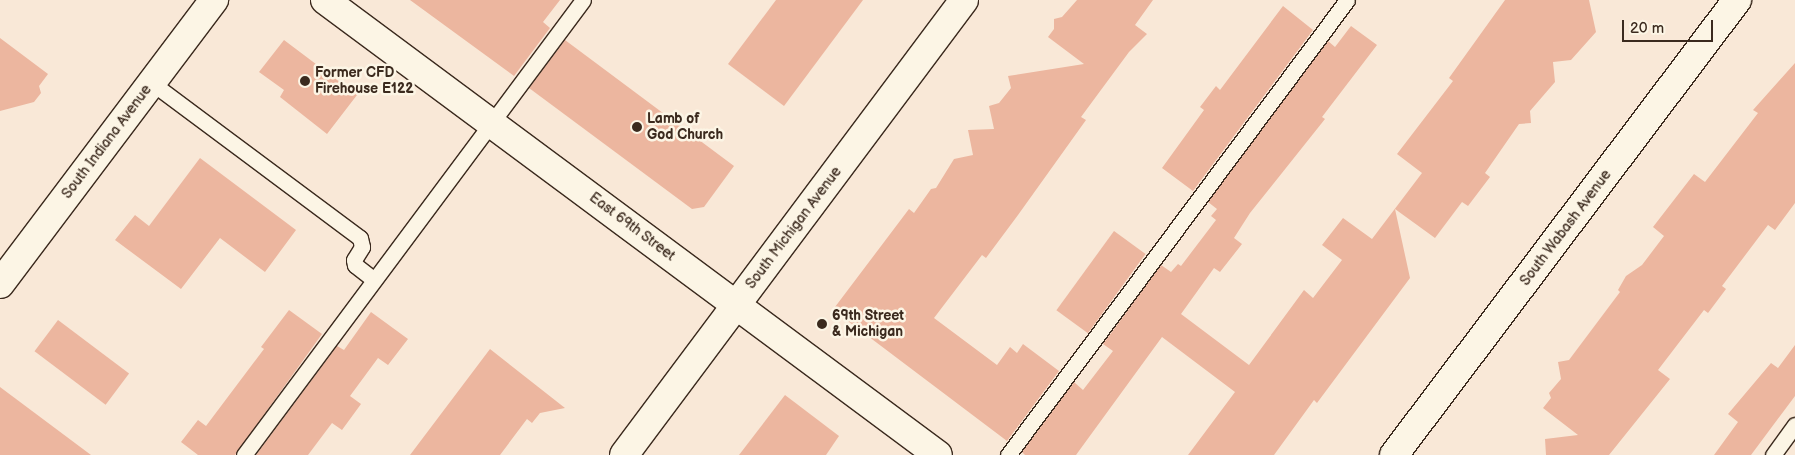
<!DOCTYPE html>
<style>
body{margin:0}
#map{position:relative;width:1795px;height:455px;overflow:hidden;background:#f9e8d7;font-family:"Balsamiq Sans",sans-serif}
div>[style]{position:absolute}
.building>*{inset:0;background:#ecb69f;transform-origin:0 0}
.roads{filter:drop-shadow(1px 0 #3b2a1e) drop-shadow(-1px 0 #3b2a1e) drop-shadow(0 1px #3b2a1e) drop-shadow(0 -1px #3b2a1e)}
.service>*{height:15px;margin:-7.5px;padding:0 7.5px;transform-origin:7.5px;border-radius:7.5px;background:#fcf5e5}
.minor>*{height:28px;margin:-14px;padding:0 14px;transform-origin:14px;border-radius:14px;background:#fcf5e5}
.tertiary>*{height:28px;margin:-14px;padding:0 14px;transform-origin:14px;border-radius:14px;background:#fcf5e5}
.dots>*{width:14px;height:14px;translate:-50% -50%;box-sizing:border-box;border:2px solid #fcf5e5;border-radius:50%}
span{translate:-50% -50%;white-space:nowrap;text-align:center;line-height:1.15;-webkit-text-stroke:5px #fcf5e5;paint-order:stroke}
.poi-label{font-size:14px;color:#3b2a1e;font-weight:700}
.left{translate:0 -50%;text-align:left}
.street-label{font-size:14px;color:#3b2a1e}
.scale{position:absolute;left:1622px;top:20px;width:91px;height:22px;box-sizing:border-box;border:2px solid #3b2a1e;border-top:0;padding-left:6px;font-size:15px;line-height:18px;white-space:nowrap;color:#3b2a1e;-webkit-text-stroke:4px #fcf5e5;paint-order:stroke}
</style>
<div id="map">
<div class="building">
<i style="clip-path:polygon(410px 0,560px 0,543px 22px,550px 28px,514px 76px)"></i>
<i style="clip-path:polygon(776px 0,863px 0,784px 106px,728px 64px)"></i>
<i style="clip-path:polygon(1077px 0,1153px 0,1135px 25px,1147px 34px,1129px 52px,1081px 117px,1086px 120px,1018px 215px,986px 258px,982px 255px,934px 318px,997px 365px,1010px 347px,1017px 353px,1023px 344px,1059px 371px,1007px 441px,840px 315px,843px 312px,835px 307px,909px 209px,914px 213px,931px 189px,936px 188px,954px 159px,973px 155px,968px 130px,994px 129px,989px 106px,999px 103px,1011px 88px,1008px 76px,1084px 64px,1048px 37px,1054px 29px,1054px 19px,1062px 17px)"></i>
<i style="clip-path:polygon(1505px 0,1589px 0,1596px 32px,1571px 60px,1553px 62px,1555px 82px,1530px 111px,1531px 123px,1519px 124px,1485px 173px,1490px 177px,1468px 206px,1462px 202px,1435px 238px,1395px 209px,1410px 278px,1317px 403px,1314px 400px,1274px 455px,1188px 455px,1235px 392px,1162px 337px,1076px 455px,1025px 455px,1022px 452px,1074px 382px,1083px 390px,1113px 351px,1103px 344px,1161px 265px,1171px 272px,1178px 264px,1181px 266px,1216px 220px,1211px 216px,1217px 209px,1208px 202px,1328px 41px,1335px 47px,1351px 26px,1377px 45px,1322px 117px,1325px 119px,1250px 213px,1234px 238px,1242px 244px,1220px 272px,1214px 268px,1181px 314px,1249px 365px,1304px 290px,1313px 298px,1342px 260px,1322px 245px,1343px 218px,1372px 239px,1422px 173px,1397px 154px,1453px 81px,1449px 78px)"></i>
<i style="clip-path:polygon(1283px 6px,1313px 30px,1193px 191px,1162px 168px,1204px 110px,1200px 107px,1216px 86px,1220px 90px)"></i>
<i style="clip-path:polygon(0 38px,48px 74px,39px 86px,41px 93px,34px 102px,0 111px)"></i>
<i style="clip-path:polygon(284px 40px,357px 95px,327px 134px,280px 97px,284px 90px,259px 72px)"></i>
<i style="clip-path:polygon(565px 40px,734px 166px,704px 207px,692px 209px,529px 88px)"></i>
<i style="clip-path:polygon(1795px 63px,1795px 203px,1775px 230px,1768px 225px,1722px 286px,1726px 289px,1708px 313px,1704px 310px,1658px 370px,1670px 379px,1609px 455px,1546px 455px,1545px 439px,1578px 435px,1543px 408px,1551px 398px,1549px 393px,1561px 379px,1558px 362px,1569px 360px,1620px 292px,1618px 290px,1626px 276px,1642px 265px,1664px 236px,1653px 227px,1694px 174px,1705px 182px,1758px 113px,1753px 110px)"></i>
<i style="clip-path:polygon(200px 158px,296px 230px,265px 272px,220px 238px,181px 289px,115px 240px,135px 215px,149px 226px)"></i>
<i style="left:1114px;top:231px;width:39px;height:98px;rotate:36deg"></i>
<i style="clip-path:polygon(289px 310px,322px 334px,235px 455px,198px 455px,181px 442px,198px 420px,206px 426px,264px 349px,261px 347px)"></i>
<i style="clip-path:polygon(371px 312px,408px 339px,388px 365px,378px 358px,350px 396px,361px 404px,342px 430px,332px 423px,308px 455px,256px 455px,337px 346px,344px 350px)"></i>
<i style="left:58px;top:320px;width:89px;height:39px;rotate:37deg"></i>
<i style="clip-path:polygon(1795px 345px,1795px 396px,1751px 455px,1714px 455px,1738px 422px,1728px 414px,1771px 363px,1778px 368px)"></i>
<i style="clip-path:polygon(490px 349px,565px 408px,540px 413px,532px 423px,527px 419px,500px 455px,410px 455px)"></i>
<i style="clip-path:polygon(0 387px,91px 455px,0 455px)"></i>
<i style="clip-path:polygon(785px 395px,839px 436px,826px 455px,739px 455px)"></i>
</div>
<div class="roads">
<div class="service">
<i style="left:152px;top:83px;width:259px;rotate:36.7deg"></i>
<i style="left:360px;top:238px;width:9px;rotate:77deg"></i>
<i style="left:362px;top:247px;width:15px;rotate:122deg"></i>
<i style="left:354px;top:260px;width:5px;rotate:79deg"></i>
<i style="left:355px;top:265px;width:24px;rotate:38deg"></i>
<i style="left:244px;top:455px;width:567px;rotate:-53.31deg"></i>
<i style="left:1008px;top:455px;width:567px;rotate:-53.31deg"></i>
<i style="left:1773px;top:455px;width:37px;rotate:-54deg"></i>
</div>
<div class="minor">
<i style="left:0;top:284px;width:356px;rotate:-53deg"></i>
<i style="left:624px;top:455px;width:568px;rotate:-53.23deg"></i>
<i style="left:1394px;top:455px;width:570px;rotate:-52.99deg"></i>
</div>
<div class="tertiary">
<i style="left:325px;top:0;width:763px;rotate:36.58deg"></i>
</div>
</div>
<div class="dots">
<i style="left:305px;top:81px;background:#3b2a1e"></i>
<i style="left:637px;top:127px;background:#3b2a1e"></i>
<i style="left:822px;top:324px;background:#3b2a1e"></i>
</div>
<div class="poi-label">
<span class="left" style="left:315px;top:81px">Former CFD<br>Firehouse E122</span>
<span class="left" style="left:647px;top:127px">Lamb of<br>God Church</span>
<span class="left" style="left:832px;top:324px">69th Street<br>&amp; Michigan</span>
</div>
<div class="street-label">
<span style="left:107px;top:142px;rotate:-53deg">South Indiana Avenue</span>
<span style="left:632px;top:227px;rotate:37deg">East 69th Street</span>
<span style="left:794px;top:228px;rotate:-53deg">South Michigan Avenue</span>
<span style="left:1566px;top:228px;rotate:-53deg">South Wabash Avenue</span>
</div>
<div class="scale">20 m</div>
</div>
